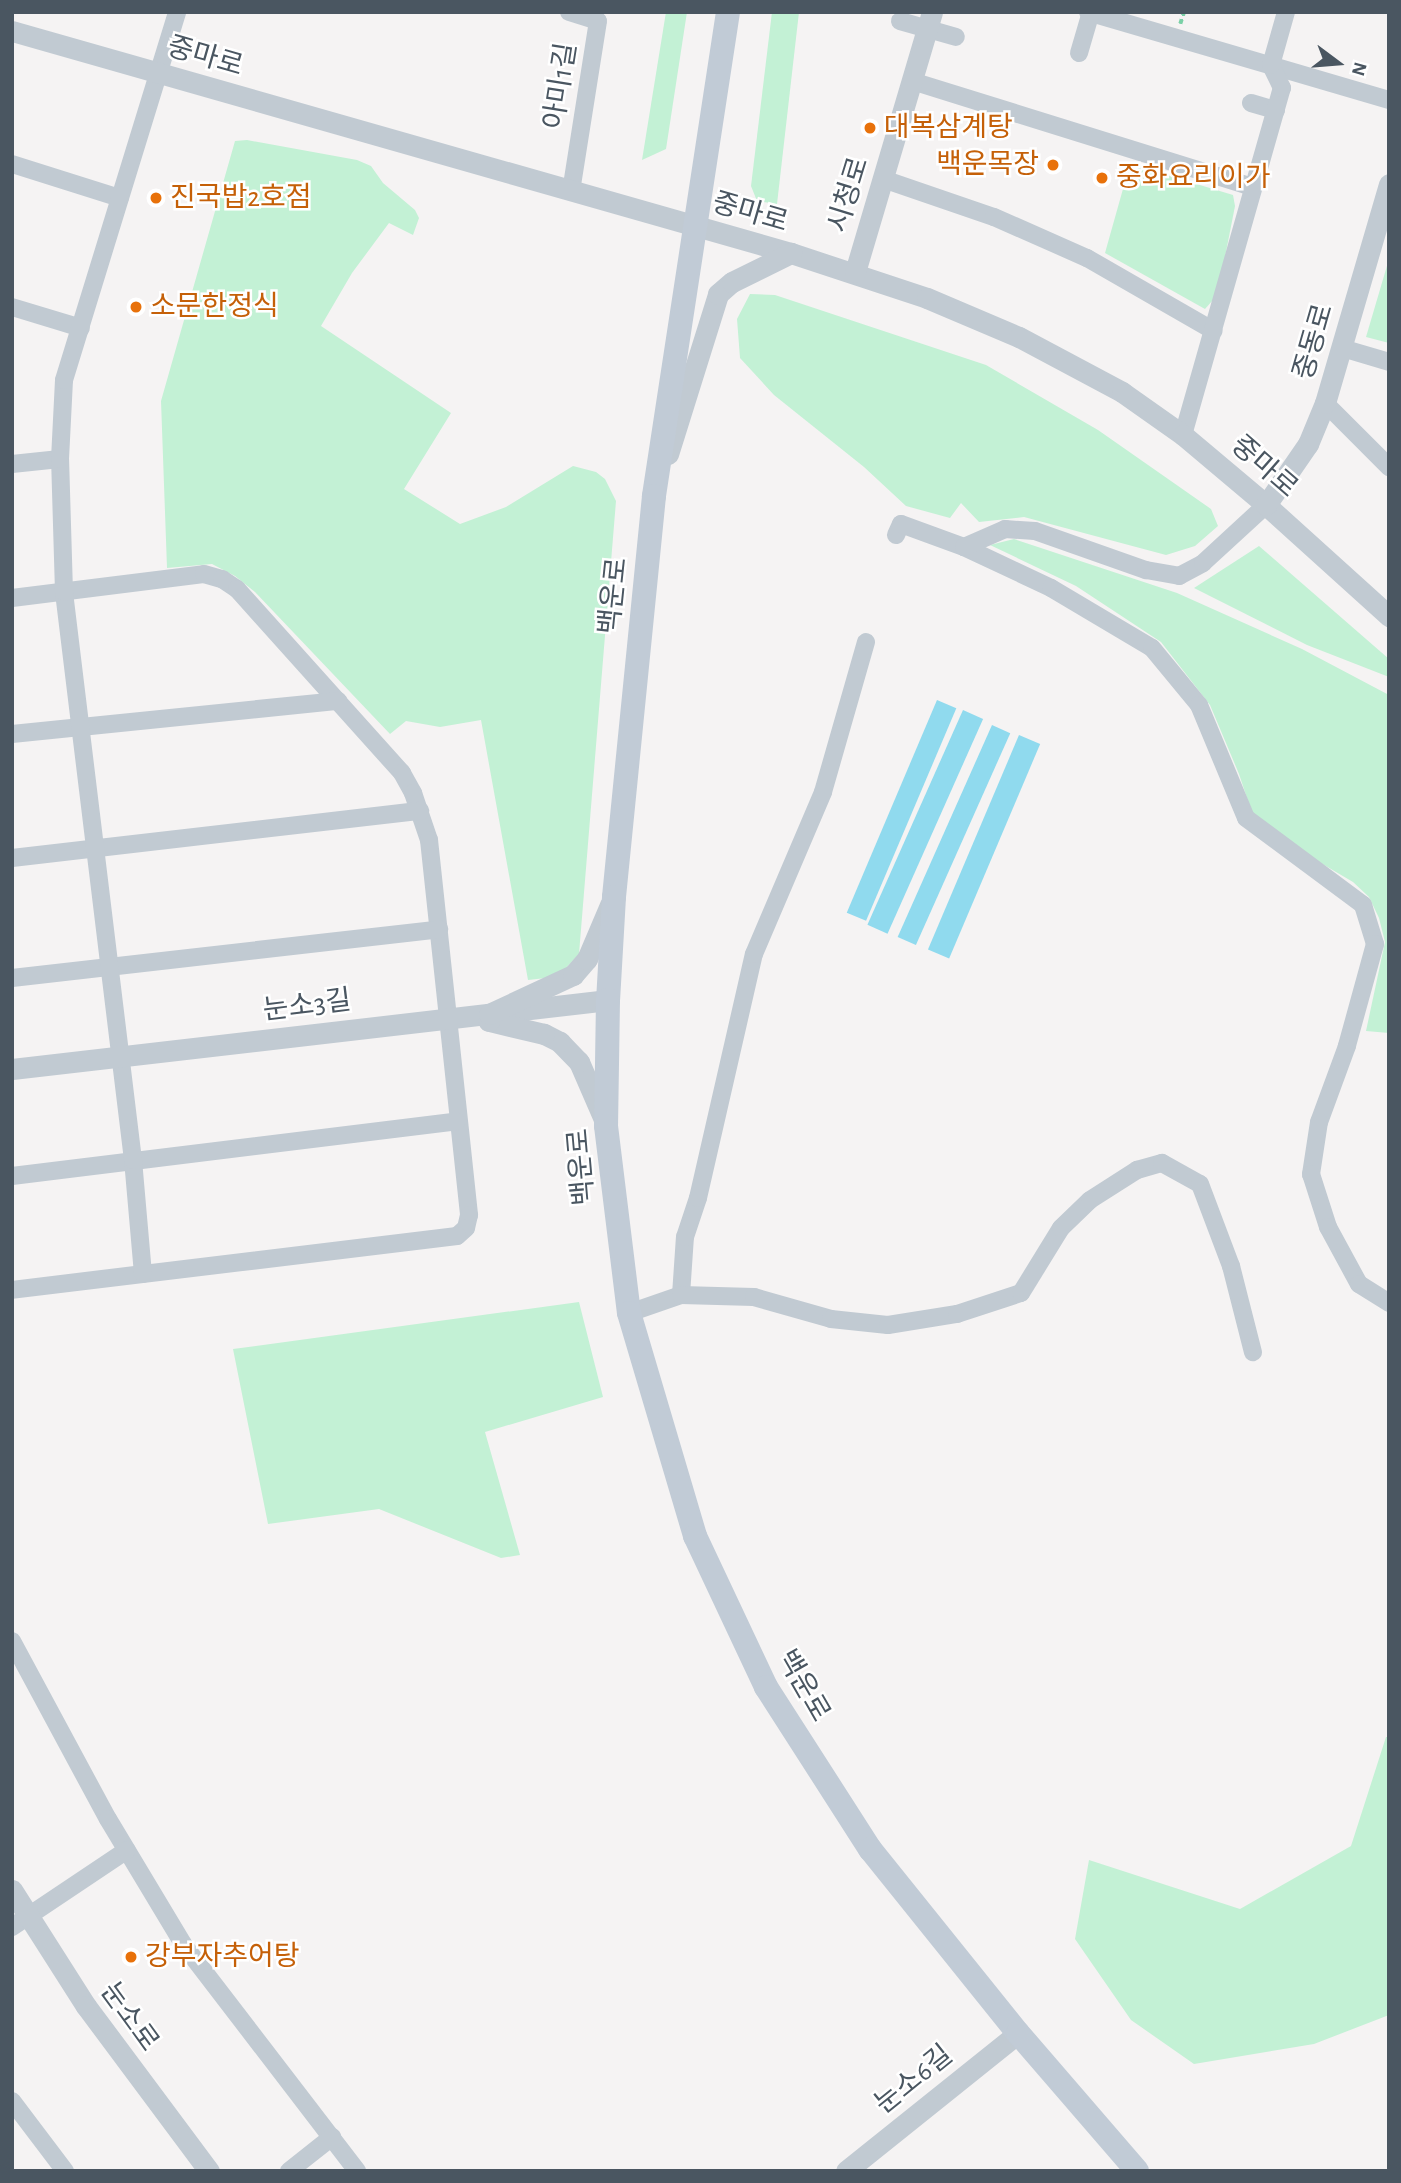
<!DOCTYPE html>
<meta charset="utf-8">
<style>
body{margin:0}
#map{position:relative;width:1401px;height:2183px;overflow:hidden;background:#f5f3f3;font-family:"Alegreya Sans","Noto Sans KR",sans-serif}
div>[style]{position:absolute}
.green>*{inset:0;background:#c3f1d5}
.water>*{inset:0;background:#90daee;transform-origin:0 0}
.path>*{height:3.5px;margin-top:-1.75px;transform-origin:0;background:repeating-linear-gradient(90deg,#7ad0a6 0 5px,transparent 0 8.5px)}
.minor>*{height:18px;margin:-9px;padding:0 9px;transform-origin:9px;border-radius:9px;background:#c1cad2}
.tertiary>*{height:21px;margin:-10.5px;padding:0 10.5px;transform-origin:10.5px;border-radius:10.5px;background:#c1cad2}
.secondary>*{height:24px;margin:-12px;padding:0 12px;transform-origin:12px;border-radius:12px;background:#c1cbd6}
.dots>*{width:19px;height:19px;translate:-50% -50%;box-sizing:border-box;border:4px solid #fff;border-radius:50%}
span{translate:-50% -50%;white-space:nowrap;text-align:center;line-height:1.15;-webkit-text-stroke:5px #fff;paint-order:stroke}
.street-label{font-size:28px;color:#4a5661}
.food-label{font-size:28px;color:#c56008}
.left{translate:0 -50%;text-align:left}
.right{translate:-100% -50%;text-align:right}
.frame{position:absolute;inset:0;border:14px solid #4a5661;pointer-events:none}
.north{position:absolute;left:1303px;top:28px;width:70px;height:70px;-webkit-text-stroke:5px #fff;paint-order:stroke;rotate:106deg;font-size:19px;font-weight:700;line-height:28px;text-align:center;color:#4a5661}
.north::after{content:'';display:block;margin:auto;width:24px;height:32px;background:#4a5661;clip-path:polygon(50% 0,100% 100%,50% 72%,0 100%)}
</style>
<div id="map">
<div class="green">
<i style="clip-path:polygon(666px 12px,687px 12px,666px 149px,642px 160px)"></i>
<i style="clip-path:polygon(772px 12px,799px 12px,777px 204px,757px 201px,751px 186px)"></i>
<i style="clip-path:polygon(247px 140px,357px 160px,371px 166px,383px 183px,415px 210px,419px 218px,413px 235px,389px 223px,352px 273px,321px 326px,451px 413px,404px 489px,460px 524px,506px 507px,573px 466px,596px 472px,605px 479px,616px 501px,579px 954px,562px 972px,546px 978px,528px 980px,481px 720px,440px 727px,406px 721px,390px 734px,255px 592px,235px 576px,212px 564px,167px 568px,161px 401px,235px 141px)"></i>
<i style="clip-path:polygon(1130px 164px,1233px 195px,1235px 206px,1224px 262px,1213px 300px,1205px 309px,1105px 253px)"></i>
<i style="clip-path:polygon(1389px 259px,1389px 343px,1366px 337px)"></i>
<i style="clip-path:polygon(750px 294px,775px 295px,986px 365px,1098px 430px,1211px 509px,1218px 526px,1195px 546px,1166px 555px,1024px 517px,979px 522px,961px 503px,950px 518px,906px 506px,864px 467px,774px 395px,740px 358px,737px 319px)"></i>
<i style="clip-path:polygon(1014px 539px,1177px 593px,1302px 649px,1389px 695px,1389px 1033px,1366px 1031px,1385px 942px,1379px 918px,1369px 897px,1353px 882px,1297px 849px,1252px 813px,1239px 774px,1210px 705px,1161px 642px,1076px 586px,990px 545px)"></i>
<i style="clip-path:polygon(1259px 546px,1389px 659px,1389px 677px,1307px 645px,1194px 588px)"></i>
<i style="clip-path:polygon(579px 1302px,603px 1397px,485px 1432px,520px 1555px,501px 1558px,379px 1509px,268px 1524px,233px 1349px)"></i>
<i style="clip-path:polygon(1386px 1737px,1389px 1737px,1389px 2015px,1314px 2044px,1194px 2064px,1131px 2020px,1075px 1939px,1089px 1860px,1240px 1909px,1351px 1846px)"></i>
</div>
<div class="water">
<i style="left:937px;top:700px;width:21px;height:231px;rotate:23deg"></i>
<i style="left:963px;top:710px;width:22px;height:235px;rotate:24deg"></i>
<i style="left:992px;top:725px;width:20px;height:232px;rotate:24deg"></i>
<i style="left:1019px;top:735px;width:23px;height:233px;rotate:23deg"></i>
</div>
<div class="path">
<i style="left:1180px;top:24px;width:13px;rotate:-72deg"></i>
</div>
<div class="minor">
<i style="left:569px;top:12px;width:30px;rotate:17deg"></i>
<i style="left:598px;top:21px;width:172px;rotate:99deg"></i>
<i style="left:1088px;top:12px;width:314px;rotate:16.3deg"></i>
<i style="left:900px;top:21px;width:58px;rotate:15.9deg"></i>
<i style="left:1079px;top:53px;width:43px;rotate:-73.7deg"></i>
<i style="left:912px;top:81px;width:357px;rotate:17.3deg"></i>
<i style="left:1251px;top:103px;width:26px;rotate:16deg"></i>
<i style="left:12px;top:164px;width:113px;rotate:17.5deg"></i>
<i style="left:883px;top:179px;width:117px;rotate:18.9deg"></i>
<i style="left:994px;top:217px;width:102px;rotate:23.8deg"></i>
<i style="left:1087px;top:258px;width:146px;rotate:29.9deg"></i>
<i style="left:12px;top:307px;width:72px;rotate:16.9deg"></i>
<i style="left:1342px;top:348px;width:49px;rotate:16.6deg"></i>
<i style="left:1325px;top:403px;width:91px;rotate:45deg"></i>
<i style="left:1183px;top:435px;width:361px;rotate:-74.1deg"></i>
<i style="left:1282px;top:88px;width:25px;rotate:-116deg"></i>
<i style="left:1271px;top:65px;width:55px;rotate:-74.2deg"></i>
<i style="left:12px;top:464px;width:48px;rotate:-5.9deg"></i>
<i style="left:896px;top:535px;width:12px;rotate:-66deg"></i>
<i style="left:901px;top:524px;width:67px;rotate:20.1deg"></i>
<i style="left:964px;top:547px;width:96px;rotate:25.2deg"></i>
<i style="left:1051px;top:588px;width:117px;rotate:30.7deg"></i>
<i style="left:1152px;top:648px;width:74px;rotate:50.5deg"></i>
<i style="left:1199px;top:705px;width:122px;rotate:67.4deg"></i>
<i style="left:1246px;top:818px;width:146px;rotate:36.6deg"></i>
<i style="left:1363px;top:905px;width:41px;rotate:72.9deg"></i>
<i style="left:1375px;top:944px;width:106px;rotate:105.4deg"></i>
<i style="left:1347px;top:1046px;width:81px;rotate:110.2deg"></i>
<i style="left:1319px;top:1122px;width:53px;rotate:98.7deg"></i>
<i style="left:1311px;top:1174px;width:56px;rotate:72.2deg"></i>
<i style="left:1328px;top:1227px;width:65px;rotate:61.5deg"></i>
<i style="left:1359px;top:1284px;width:36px;rotate:32deg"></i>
<i style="left:964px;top:547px;width:45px;rotate:-23.7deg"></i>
<i style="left:1005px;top:529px;width:30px;rotate:4deg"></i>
<i style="left:1035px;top:531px;width:118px;rotate:19.4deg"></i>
<i style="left:1146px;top:570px;width:34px;rotate:10deg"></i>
<i style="left:1179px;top:576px;width:27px;rotate:-28deg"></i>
<i style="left:1203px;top:563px;width:86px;rotate:-42.6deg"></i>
<i style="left:12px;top:598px;width:193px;rotate:-7.1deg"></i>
<i style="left:204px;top:574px;width:19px;rotate:16deg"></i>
<i style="left:222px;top:579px;width:18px;rotate:34deg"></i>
<i style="left:237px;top:589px;width:247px;rotate:48.1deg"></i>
<i style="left:402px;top:773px;width:23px;rotate:61deg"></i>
<i style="left:413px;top:793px;width:50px;rotate:71.2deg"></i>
<i style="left:429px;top:840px;width:377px;rotate:83.9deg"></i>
<i style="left:469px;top:1215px;width:13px;rotate:103deg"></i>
<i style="left:466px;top:1228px;width:12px;rotate:138deg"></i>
<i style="left:457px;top:1236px;width:448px;rotate:173.1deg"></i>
<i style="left:12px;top:734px;width:328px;rotate:-5.8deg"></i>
<i style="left:12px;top:858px;width:411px;rotate:-6.6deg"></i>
<i style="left:12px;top:978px;width:430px;rotate:-6.5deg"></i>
<i style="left:12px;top:1176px;width:448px;rotate:-7deg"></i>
<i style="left:143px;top:1274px;width:114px;rotate:-95deg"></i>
<i style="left:133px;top:1160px;width:572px;rotate:-96.93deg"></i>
<i style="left:64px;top:592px;width:133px;rotate:-91.7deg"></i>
<i style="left:60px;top:459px;width:79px;rotate:-87.1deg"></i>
<i style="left:64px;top:380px;width:385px;rotate:-72.9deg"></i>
<i style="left:681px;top:1295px;width:58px;rotate:-86.1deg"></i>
<i style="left:685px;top:1237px;width:41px;rotate:-71.6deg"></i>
<i style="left:698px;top:1198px;width:250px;rotate:-77.1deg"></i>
<i style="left:754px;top:954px;width:176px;rotate:-66.9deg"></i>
<i style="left:823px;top:792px;width:156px;rotate:-74deg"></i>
<i style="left:629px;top:1313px;width:55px;rotate:-19.1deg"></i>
<i style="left:681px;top:1295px;width:73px;rotate:1.6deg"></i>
<i style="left:754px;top:1297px;width:80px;rotate:15.9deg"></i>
<i style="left:831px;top:1319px;width:57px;rotate:6deg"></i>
<i style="left:888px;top:1325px;width:70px;rotate:-9.1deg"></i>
<i style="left:957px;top:1314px;width:67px;rotate:-18.2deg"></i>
<i style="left:1021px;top:1293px;width:76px;rotate:-58.4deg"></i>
<i style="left:1061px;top:1228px;width:40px;rotate:-44deg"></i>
<i style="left:1090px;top:1200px;width:56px;rotate:-32.6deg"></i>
<i style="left:1137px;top:1170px;width:26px;rotate:-16deg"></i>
<i style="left:1162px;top:1163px;width:43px;rotate:28.9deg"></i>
<i style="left:1200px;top:1184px;width:88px;rotate:69.3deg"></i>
<i style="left:1231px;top:1266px;width:89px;rotate:75.7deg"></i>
<i style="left:12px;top:1641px;width:202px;rotate:61.7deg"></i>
<i style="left:108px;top:1819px;width:146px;rotate:59deg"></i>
<i style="left:183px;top:1944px;width:286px;rotate:52.5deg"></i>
<i style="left:12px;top:1927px;width:138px;rotate:-33.8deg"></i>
<i style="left:12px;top:2101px;width:88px;rotate:52.9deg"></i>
<i style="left:289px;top:2171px;width:55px;rotate:-38.3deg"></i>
</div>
<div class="tertiary">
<i style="left:12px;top:31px;width:810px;rotate:15.91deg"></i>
<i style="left:791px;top:253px;width:143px;rotate:18.3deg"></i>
<i style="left:927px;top:298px;width:100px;rotate:23deg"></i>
<i style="left:1019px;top:337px;width:117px;rotate:28.1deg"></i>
<i style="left:1122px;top:392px;width:75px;rotate:35.2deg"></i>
<i style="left:1183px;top:435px;width:109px;rotate:40.1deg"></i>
<i style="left:1266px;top:505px;width:166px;rotate:42.1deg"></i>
<i style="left:855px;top:272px;width:271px;rotate:-73.5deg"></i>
<i style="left:668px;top:454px;width:168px;rotate:-72.6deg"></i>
<i style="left:718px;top:294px;width:18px;rotate:-41deg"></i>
<i style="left:732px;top:282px;width:66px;rotate:-26.2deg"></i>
<i style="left:1266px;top:505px;width:74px;rotate:-55.5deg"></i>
<i style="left:1308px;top:444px;width:44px;rotate:-67.5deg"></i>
<i style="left:1325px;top:403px;width:228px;rotate:-73.7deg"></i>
<i style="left:12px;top:1069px;width:600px;rotate:-6.6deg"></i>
<i style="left:606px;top:1124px;width:68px;rotate:-113.5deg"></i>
<i style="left:579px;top:1062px;width:28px;rotate:-134deg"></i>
<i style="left:560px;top:1042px;width:18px;rotate:-153deg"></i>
<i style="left:544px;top:1034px;width:57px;rotate:-166.7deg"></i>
<i style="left:489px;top:1021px;width:7px;rotate:-90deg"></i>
<i style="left:489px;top:1014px;width:93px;rotate:-24.9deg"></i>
<i style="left:573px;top:975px;width:21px;rotate:-49deg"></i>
<i style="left:587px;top:959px;width:59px;rotate:-66.9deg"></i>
<i style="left:12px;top:1890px;width:138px;rotate:57.5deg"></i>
<i style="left:86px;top:2006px;width:206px;rotate:53.3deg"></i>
<i style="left:846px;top:2171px;width:221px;rotate:-38.7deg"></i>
</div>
<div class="secondary">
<i style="left:728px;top:12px;width:490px;rotate:98.7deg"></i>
<i style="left:654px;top:496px;width:403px;rotate:95.7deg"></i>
<i style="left:614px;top:897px;width:103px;rotate:93.3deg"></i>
<i style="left:608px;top:1000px;width:126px;rotate:90.9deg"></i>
<i style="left:606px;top:1126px;width:188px;rotate:83deg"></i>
<i style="left:629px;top:1313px;width:233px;rotate:73.5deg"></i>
<i style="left:695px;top:1536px;width:167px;rotate:64.8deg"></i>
<i style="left:766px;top:1687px;width:193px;rotate:57.3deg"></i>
<i style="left:870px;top:1849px;width:236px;rotate:51.2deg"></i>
<i style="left:1018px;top:2033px;width:182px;rotate:49.2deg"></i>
</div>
<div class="dots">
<i style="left:870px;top:128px;background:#e8710a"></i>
<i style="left:1053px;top:165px;background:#e8710a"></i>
<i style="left:1102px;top:178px;background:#e8710a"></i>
<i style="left:156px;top:198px;background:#e8710a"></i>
<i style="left:136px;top:307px;background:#e8710a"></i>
<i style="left:131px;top:1957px;background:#e8710a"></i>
</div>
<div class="street-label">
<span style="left:205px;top:57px;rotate:16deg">중마로</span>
<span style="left:561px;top:86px;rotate:-81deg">아미1길</span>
<span style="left:849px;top:195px;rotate:-73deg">시청로</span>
<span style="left:750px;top:213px;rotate:16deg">중마로</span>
<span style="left:1314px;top:342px;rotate:-74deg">중동로</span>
<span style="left:1264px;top:467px;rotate:41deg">중마로</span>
<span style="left:614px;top:596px;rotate:-84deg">백운로</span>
<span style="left:307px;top:1006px;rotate:-7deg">눈소3길</span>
<span style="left:582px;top:1167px;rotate:-95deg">백운로</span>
<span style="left:803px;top:1686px;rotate:60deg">백운로</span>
<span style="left:129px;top:2017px;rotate:54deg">눈소로</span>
<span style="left:914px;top:2080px;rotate:-39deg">눈소6길</span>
</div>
<div class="food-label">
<span class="left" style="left:884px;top:128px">대복삼계탕</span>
<span class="right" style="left:1039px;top:165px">백운목장</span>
<span class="left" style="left:1116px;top:178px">중화요리이가</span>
<span class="left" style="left:170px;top:198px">진국밥2호점</span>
<span class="left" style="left:150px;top:307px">소문한정식</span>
<span class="left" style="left:145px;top:1957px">강부자추어탕</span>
</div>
<div class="frame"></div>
<div class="north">N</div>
</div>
